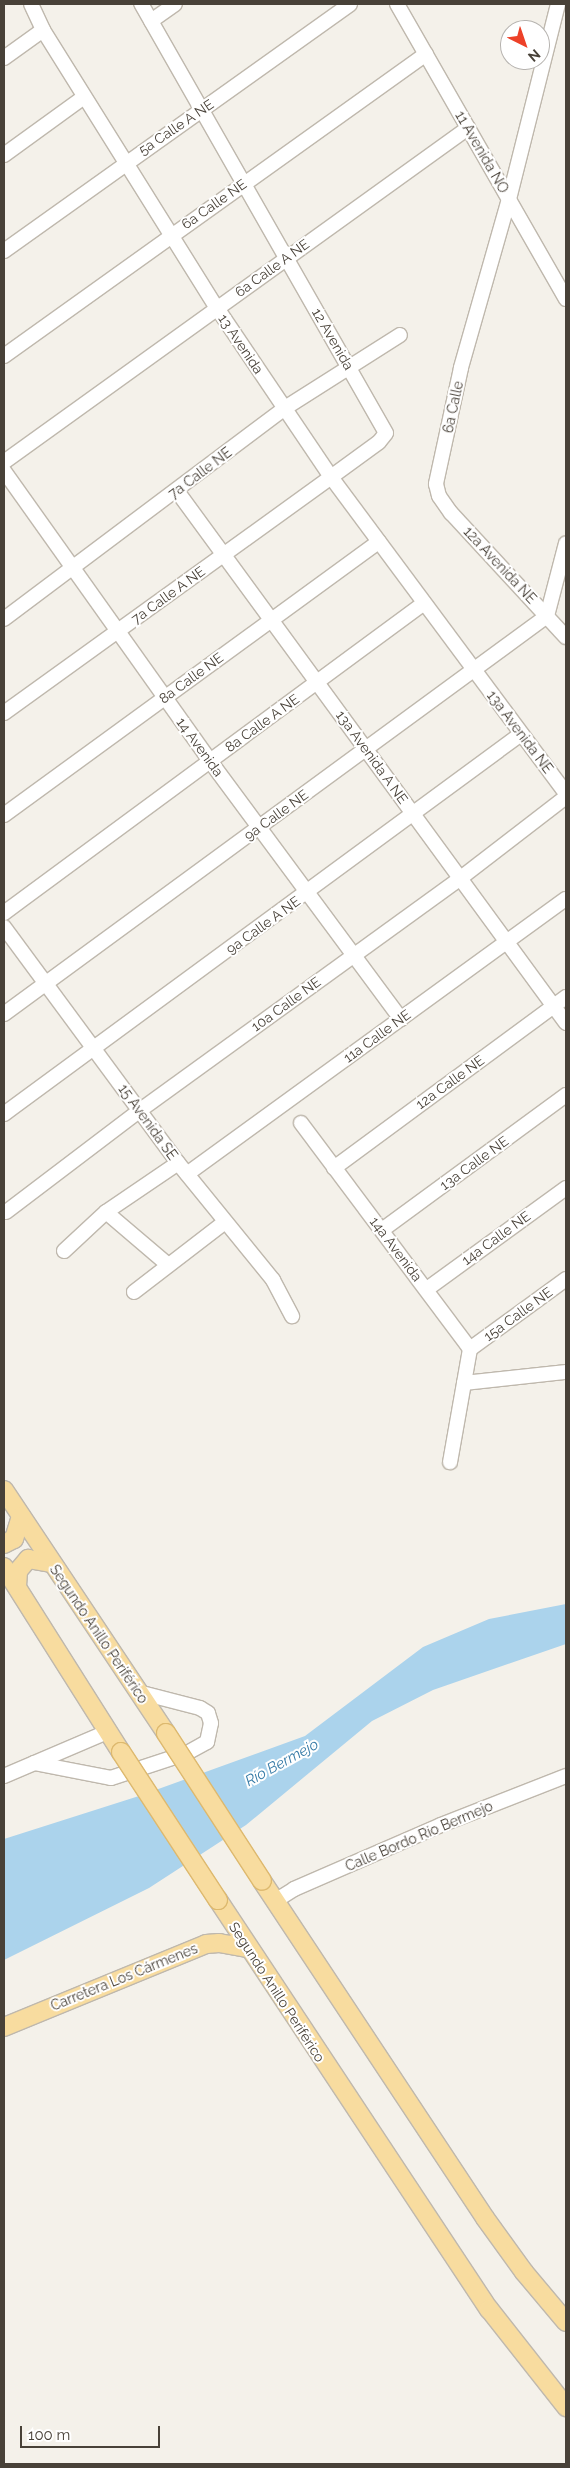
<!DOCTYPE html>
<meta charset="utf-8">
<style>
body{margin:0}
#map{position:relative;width:570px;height:2468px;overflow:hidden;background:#f4f1ea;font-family:Raleway,sans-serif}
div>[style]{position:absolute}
.water>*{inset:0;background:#abd3ec}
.roads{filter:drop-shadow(1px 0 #bfb8ad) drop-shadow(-1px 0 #bfb8ad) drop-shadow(0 1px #bfb8ad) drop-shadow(0 -1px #bfb8ad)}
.minor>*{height:14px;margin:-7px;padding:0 7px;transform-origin:7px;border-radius:7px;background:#fff}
.major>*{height:18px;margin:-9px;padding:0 9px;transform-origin:9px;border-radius:9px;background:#f8dc9f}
.bridges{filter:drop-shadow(1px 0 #ddb96f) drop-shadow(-1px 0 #ddb96f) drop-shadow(0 1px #ddb96f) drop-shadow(0 -1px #ddb96f)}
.major-bridge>*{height:18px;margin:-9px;padding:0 9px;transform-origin:9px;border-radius:9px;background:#f8dc9f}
span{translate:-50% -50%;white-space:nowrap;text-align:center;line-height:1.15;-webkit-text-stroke:4px #fff;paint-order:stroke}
.street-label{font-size:14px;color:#484138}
.water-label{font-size:15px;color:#357aa6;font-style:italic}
.frame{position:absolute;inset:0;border:5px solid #484138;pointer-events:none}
.north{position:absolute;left:500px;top:20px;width:50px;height:50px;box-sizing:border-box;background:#fff;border:1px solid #b6b3af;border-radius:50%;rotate:139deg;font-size:14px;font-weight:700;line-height:20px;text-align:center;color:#484138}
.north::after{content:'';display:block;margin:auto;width:18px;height:22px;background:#ed4128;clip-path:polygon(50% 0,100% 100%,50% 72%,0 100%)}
.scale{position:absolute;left:20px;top:2426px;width:140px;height:22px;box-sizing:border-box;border:2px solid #484138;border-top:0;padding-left:6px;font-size:15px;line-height:18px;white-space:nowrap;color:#484138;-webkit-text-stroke:4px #fff;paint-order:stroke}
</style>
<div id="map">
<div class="water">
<i style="clip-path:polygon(566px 1604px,566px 1644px,433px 1690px,372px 1721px,246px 1825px,149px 1888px,4px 1960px,4px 1839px,139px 1796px,305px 1736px,423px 1647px,489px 1619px)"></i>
</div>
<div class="roads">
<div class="minor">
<i style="left:31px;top:4px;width:29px;rotate:65deg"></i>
<i style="left:43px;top:30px;width:328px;rotate:58deg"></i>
<i style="left:217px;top:308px;width:204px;rotate:56deg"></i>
<i style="left:331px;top:477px;width:395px;rotate:53.4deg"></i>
<i style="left:397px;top:4px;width:340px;rotate:60.2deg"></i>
<i style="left:558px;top:4px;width:201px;rotate:104.1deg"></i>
<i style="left:509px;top:199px;width:176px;rotate:105.9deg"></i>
<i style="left:461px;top:368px;width:119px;rotate:102.2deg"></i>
<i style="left:436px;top:484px;width:12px;rotate:76deg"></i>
<i style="left:439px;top:496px;width:21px;rotate:55deg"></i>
<i style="left:451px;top:513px;width:169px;rotate:47.2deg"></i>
<i style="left:151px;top:21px;width:29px;rotate:-35deg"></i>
<i style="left:4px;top:58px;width:48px;rotate:-35.7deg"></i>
<i style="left:4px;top:155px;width:99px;rotate:-35.9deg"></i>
<i style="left:4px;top:251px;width:425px;rotate:-35.5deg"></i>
<i style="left:4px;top:356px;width:519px;rotate:-35.59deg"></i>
<i style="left:4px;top:462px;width:572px;rotate:-35.75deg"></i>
<i style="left:4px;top:471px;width:356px;rotate:54.6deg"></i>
<i style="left:210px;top:761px;width:321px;rotate:53.5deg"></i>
<i style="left:177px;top:491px;width:659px;rotate:53.83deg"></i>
<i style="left:4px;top:619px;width:351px;rotate:-36.9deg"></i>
<i style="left:285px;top:408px;width:136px;rotate:-32.4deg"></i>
<i style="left:4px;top:713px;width:403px;rotate:-35.8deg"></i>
<i style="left:331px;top:477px;width:59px;rotate:-36.1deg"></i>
<i style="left:379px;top:442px;width:11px;rotate:-52deg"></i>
<i style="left:386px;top:433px;width:494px;rotate:-119.7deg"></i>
<i style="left:4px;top:815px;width:464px;rotate:-36.1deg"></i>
<i style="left:4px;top:913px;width:522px;rotate:-36.43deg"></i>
<i style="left:4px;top:927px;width:293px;rotate:53.6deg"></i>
<i style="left:178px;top:1163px;width:151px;rotate:50.9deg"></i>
<i style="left:273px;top:1280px;width:41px;rotate:62.2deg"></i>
<i style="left:4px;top:1014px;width:673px;rotate:-36.24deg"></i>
<i style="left:547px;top:616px;width:75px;rotate:-75.4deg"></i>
<i style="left:4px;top:1114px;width:642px;rotate:-36.32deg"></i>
<i style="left:301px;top:1123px;width:282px;rotate:53.2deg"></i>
<i style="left:470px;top:1349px;width:115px;rotate:100deg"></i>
<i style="left:334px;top:1168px;width:288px;rotate:-36.4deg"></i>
<i style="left:187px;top:1174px;width:468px;rotate:-36deg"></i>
<i style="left:6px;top:1212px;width:167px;rotate:-37.2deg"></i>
<i style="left:139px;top:1111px;width:399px;rotate:-35.9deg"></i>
<i style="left:462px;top:877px;width:131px;rotate:-37.6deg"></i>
<i style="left:106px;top:1212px;width:80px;rotate:40.4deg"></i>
<i style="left:382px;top:1230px;width:228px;rotate:-36.3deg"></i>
<i style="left:64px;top:1251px;width:57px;rotate:-42.9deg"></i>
<i style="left:106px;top:1212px;width:87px;rotate:-34.2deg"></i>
<i style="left:427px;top:1289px;width:172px;rotate:-36deg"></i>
<i style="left:134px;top:1292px;width:115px;rotate:-37.6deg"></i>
<i style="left:470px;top:1349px;width:119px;rotate:-36.1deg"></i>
<i style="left:464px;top:1383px;width:103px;rotate:-6.2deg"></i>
<i style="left:34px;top:1763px;width:78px;rotate:11deg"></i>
<i style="left:111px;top:1778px;width:80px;rotate:-18.2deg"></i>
<i style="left:187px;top:1753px;width:23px;rotate:-29deg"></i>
<i style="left:207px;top:1742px;width:19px;rotate:-78deg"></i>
<i style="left:211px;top:1723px;width:10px;rotate:-107deg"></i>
<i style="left:208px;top:1713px;width:9px;rotate:-148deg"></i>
<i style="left:200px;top:1708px;width:64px;rotate:-165.5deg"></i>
<i style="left:4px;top:1776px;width:112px;rotate:-23.1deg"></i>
<i style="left:275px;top:1901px;width:22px;rotate:-32deg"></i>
<i style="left:294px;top:1889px;width:160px;rotate:-23.5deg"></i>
<i style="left:441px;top:1825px;width:134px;rotate:-21.4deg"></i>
</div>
<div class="major">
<i style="left:4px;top:1490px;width:292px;rotate:56.3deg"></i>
<i style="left:4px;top:1544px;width:11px;rotate:-27deg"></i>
<i style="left:14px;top:1539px;width:24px;rotate:-73deg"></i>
<i style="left:4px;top:1567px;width:219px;rotate:57.7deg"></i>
<i style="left:17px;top:1586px;width:15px;rotate:-86deg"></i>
<i style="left:18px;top:1571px;width:16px;rotate:-50deg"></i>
<i style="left:28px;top:1559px;width:23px;rotate:10deg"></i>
<i style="left:262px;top:1881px;width:404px;rotate:56.5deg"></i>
<i style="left:485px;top:2218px;width:67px;rotate:54.2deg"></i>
<i style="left:524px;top:2272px;width:65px;rotate:50deg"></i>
<i style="left:218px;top:1900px;width:491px;rotate:56.5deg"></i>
<i style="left:489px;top:2309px;width:125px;rotate:51.8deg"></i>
<i style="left:4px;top:2027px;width:218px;rotate:-22.3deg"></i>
<i style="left:206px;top:1944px;width:13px;rotate:-4deg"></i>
<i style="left:219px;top:1943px;width:28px;rotate:10deg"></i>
</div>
</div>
<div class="bridges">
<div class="major-bridge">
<i style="left:166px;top:1733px;width:176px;rotate:57deg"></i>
<i style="left:121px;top:1752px;width:177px;rotate:56.8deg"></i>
</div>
</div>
<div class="street-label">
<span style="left:176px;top:127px;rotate:-34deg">5a Calle A NE</span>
<span style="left:482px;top:152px;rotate:60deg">11 Avenida NO</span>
<span style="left:214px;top:204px;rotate:-35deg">6a Calle NE</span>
<span style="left:272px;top:268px;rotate:-36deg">6a Calle A NE</span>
<span style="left:333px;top:339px;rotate:60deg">12 Avenida</span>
<span style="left:241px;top:344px;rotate:56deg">13 Avenida</span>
<span style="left:453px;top:407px;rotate:-78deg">6a Calle</span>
<span style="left:200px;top:473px;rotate:-37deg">7a Calle NE</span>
<span style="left:500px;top:565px;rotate:47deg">12a Avenida NE</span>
<span style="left:168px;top:595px;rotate:-36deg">7a Calle A NE</span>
<span style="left:191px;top:678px;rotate:-36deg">8a Calle NE</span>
<span style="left:262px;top:723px;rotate:-36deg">8a Calle A NE</span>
<span style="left:520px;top:732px;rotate:53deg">13a Avenida NE</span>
<span style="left:200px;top:747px;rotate:54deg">14 Avenida</span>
<span style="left:372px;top:757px;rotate:54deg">13a Avenida A NE</span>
<span style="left:276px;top:815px;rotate:-36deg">9a Calle NE</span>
<span style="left:263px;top:925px;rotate:-36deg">9a Calle A NE</span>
<span style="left:286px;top:1004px;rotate:-36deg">10a Calle NE</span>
<span style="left:377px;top:1036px;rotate:-36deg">11a Calle NE</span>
<span style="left:450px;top:1082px;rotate:-36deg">12a Calle NE</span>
<span style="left:148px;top:1122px;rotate:54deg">15 Avenida SE</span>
<span style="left:474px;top:1163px;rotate:-36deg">13a Calle NE</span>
<span style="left:496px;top:1238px;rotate:-36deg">14a Calle NE</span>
<span style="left:396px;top:1249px;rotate:53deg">14a Avenida</span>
<span style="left:518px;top:1314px;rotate:-36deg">15a Calle NE</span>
<span style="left:99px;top:1634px;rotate:56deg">Segundo Anillo Periférico</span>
<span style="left:419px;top:1836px;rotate:-23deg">Calle Bordo Río Bermejo</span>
<span style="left:124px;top:1977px;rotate:-22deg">Carretera Los Cármenes</span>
<span style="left:277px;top:1992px;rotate:57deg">Segundo Anillo Periférico</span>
</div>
<div class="water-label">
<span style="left:282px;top:1763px;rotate:-29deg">Río Bermejo</span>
</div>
<div class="frame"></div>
<div class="north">N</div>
<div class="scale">100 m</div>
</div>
